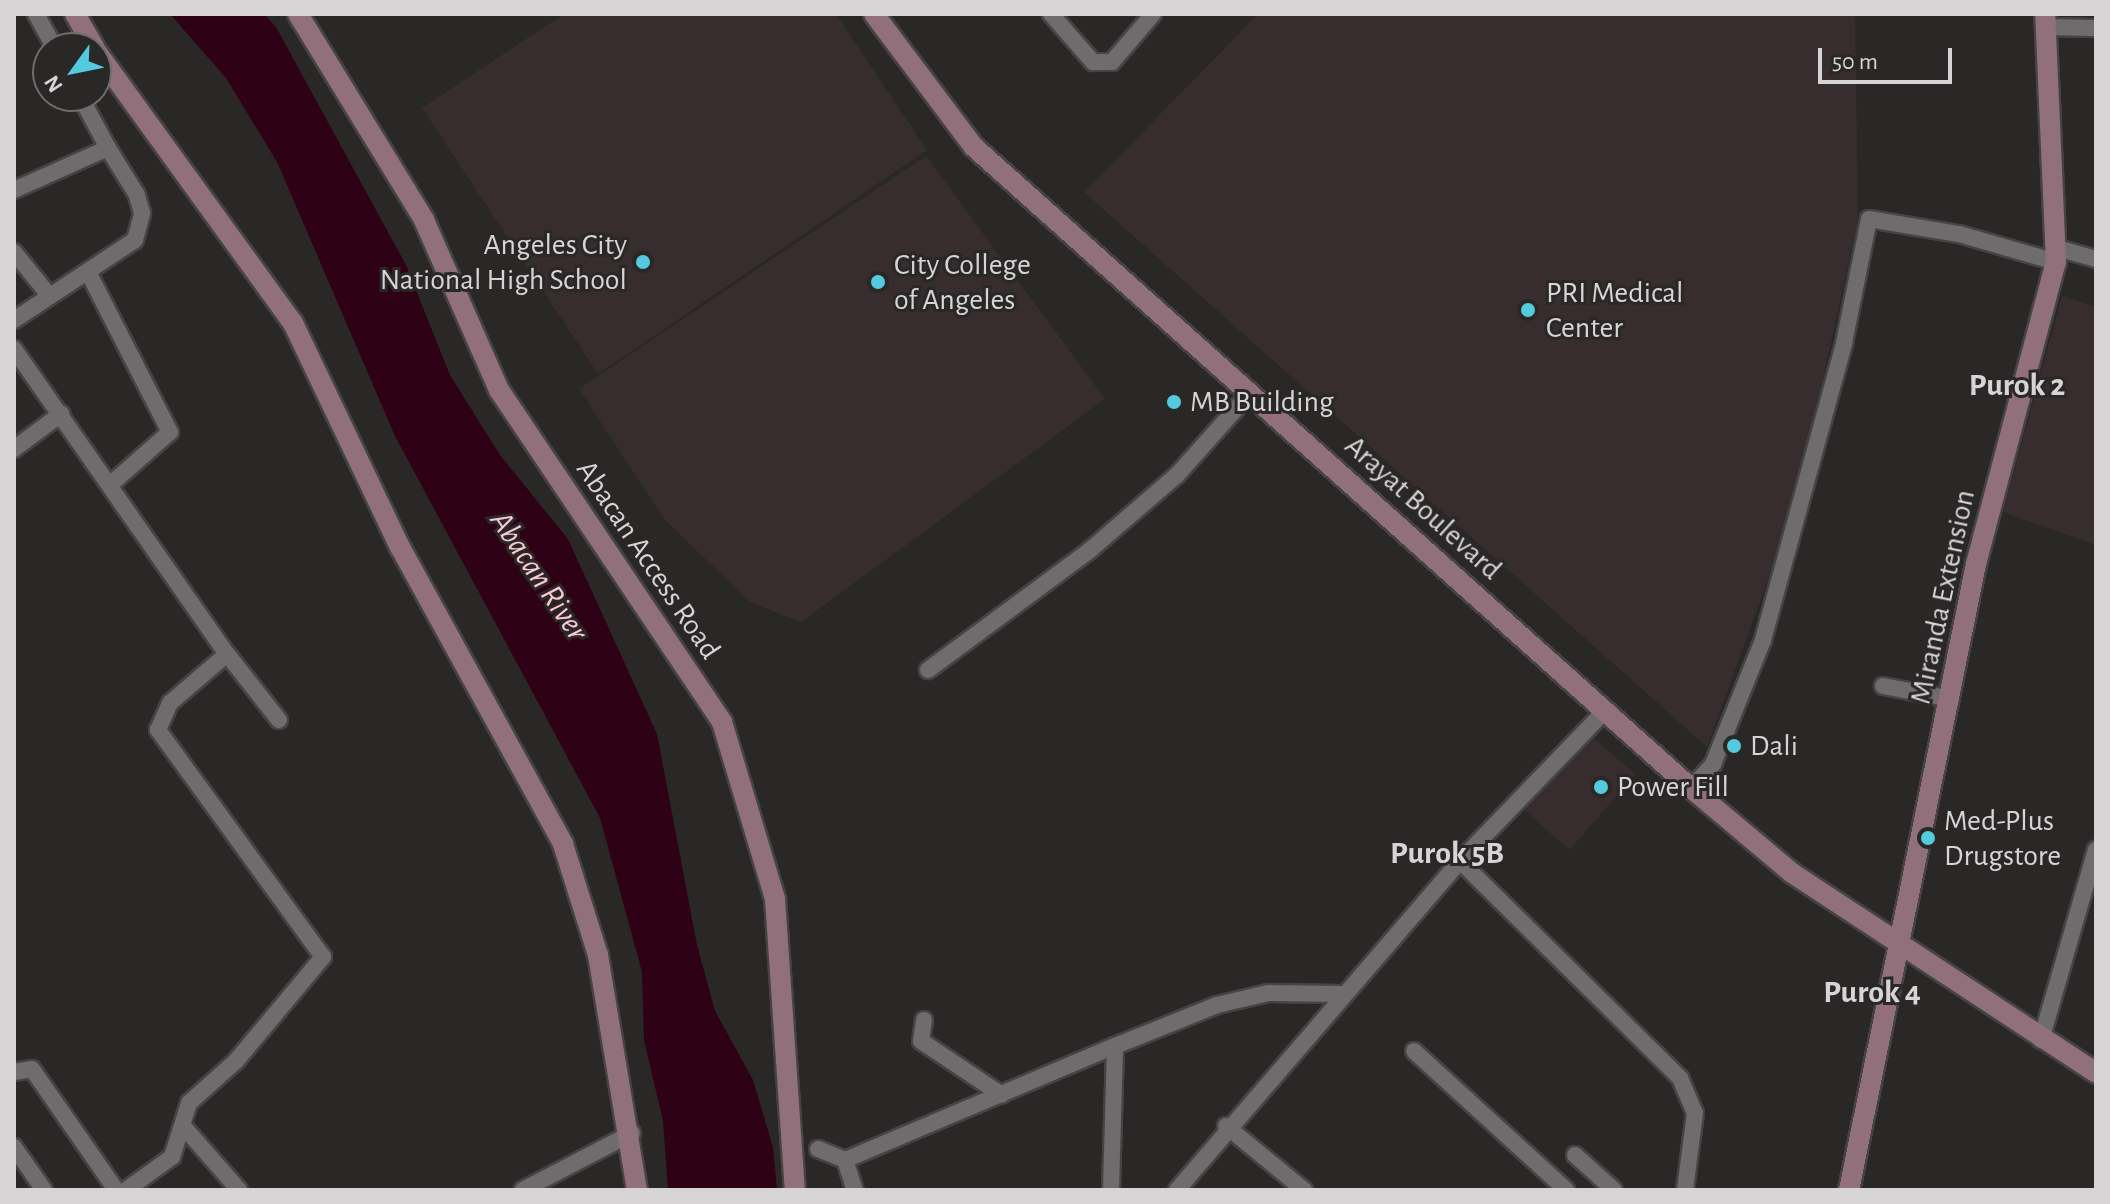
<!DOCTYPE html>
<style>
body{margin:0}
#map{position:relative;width:2110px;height:1204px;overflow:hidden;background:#2a2727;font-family:"Alegreya Sans",sans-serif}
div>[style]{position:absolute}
.built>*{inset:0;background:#372d2f;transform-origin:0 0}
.water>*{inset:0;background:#2e0214}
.roads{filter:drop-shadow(2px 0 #454343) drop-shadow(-2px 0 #454343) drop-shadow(0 2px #454343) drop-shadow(0 -2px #454343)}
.street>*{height:16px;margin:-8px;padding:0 8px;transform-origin:8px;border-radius:8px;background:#6f6c6d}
.secondary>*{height:20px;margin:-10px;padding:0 10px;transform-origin:10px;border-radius:10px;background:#91707b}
.dots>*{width:22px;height:22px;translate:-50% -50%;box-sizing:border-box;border:4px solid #2a2727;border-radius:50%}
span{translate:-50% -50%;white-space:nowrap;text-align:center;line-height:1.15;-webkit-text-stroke:6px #2a2727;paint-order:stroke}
.poi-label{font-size:30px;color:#d6d4d5}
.right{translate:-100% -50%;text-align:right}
.left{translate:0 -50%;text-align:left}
.street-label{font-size:30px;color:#d6d4d5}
.neighbourhood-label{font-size:32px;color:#d6d4d5;font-weight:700}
.water-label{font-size:32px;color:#fbc6d5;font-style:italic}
.frame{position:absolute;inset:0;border:16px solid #d6d4d5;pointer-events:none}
.north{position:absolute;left:32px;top:32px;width:80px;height:80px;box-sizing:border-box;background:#2a2727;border:2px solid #6f6c6d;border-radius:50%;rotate:237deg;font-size:22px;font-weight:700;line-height:32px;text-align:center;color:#d6d4d5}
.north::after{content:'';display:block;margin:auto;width:28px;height:36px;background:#54cade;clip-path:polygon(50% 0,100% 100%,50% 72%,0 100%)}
.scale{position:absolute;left:1818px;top:48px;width:134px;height:36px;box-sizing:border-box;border:4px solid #d6d4d5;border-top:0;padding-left:10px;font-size:24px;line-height:28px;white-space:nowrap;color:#d6d4d5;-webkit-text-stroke:6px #2a2727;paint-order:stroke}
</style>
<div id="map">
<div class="built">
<i style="clip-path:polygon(564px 14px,836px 14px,927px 150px,598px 374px,422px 108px)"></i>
<i style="clip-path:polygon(1258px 14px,1855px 14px,1858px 221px,1795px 505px,1707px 747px,1084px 192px)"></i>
<i style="clip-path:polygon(926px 156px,1105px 399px,801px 622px,750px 602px,665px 520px,579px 389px)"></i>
<i style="clip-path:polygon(2062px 296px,2096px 307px,2096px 545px,2003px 512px)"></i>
<i style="left:1590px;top:735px;width:60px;height:100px;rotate:41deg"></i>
</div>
<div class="water">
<i style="clip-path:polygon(170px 14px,264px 14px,276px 27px,406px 265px,450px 375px,500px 455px,568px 539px,657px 734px,697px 945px,715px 1011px,753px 1080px,773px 1147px,777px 1190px,668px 1190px,663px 1121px,644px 1040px,642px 972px,600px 818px,395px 436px,277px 162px,226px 78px)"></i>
</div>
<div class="roads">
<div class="street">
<i style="left:36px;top:14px;width:39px;rotate:61deg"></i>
<i style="left:1051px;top:14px;width:64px;rotate:48.8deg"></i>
<i style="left:1093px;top:62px;width:19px"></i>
<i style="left:1112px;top:62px;width:63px;rotate:-49.5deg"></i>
<i style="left:2045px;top:27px;width:51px;rotate:1.1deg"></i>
<i style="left:14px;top:190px;width:103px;rotate:-24.1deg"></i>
<i style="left:108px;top:148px;width:59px;rotate:-118.3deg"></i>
<i style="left:2057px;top:248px;width:41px;rotate:15.8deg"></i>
<i style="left:14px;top:252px;width:54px;rotate:51deg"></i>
<i style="left:88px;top:272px;width:180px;rotate:62.9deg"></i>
<i style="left:170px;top:432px;width:79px;rotate:138.6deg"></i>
<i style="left:14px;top:320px;width:145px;rotate:-33.5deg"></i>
<i style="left:135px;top:240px;width:28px;rotate:-75deg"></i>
<i style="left:142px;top:213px;width:19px;rotate:-106deg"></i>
<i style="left:137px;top:195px;width:55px;rotate:-121.7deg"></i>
<i style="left:14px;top:349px;width:372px;rotate:55.1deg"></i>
<i style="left:14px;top:449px;width:59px;rotate:-36.7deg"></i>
<i style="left:928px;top:670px;width:202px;rotate:-36.5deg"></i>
<i style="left:1090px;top:550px;width:115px;rotate:-40.8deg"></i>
<i style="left:1177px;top:475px;width:110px;rotate:-48.3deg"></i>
<i style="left:1883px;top:686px;width:69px;rotate:10.8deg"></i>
<i style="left:1691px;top:788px;width:33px;rotate:-47deg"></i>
<i style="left:1713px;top:764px;width:134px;rotate:-68deg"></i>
<i style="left:1763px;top:640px;width:308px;rotate:-74.7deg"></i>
<i style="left:1844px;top:343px;width:126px;rotate:-78.6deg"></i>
<i style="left:1869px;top:219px;width:91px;rotate:9.5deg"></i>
<i style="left:1959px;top:234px;width:101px;rotate:16.1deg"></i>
<i style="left:1460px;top:861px;width:309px;rotate:44.6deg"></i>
<i style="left:1680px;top:1078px;width:38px;rotate:67deg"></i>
<i style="left:1695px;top:1113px;width:78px;rotate:97.4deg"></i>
<i style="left:924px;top:1020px;width:21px;rotate:98deg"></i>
<i style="left:921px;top:1041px;width:97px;rotate:33.7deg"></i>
<i style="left:2041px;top:1040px;width:198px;rotate:-73.9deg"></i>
<i style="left:1414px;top:1051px;width:206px;rotate:42.4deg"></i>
<i style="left:14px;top:1072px;width:18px;rotate:-9deg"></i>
<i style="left:32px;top:1069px;width:147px;rotate:55.2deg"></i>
<i style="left:183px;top:1126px;width:85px;rotate:48.8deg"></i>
<i style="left:1226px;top:1126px;width:101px;rotate:39.4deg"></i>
<i style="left:14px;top:1147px;width:52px;rotate:55.1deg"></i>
<i style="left:818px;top:1149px;width:29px;rotate:22deg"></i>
<i style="left:845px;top:1160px;width:32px;rotate:72deg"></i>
<i style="left:1575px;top:1155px;width:52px;rotate:41.9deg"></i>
<i style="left:845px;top:1160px;width:293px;rotate:-22.9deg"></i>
<i style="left:126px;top:1190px;width:57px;rotate:-35.7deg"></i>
<i style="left:172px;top:1157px;width:57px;rotate:-72.5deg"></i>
<i style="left:189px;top:1103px;width:63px;rotate:-41.8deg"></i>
<i style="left:236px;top:1061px;width:136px;rotate:-50.1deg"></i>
<i style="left:323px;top:957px;width:281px;rotate:-126deg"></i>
<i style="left:158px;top:730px;width:30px;rotate:-66deg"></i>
<i style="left:170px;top:703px;width:75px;rotate:-40.7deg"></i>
<i style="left:227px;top:654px;width:84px;rotate:51.8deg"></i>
<i style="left:523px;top:1190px;width:123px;rotate:-27.6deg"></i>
<i style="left:1111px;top:1190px;width:144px;rotate:-88.4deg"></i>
<i style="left:1115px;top:1046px;width:110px;rotate:-21.9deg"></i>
<i style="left:1217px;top:1005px;width:52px;rotate:-13.2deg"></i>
<i style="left:1268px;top:993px;width:74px;rotate:0.8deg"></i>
<i style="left:1177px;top:1190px;width:434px;rotate:-49.3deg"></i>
<i style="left:1460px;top:861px;width:209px;rotate:-46deg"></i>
</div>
<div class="secondary">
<i style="left:75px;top:14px;width:39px;rotate:60deg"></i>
<i style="left:298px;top:14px;width:241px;rotate:58.5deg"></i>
<i style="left:424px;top:220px;width:186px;rotate:66.2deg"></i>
<i style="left:499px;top:390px;width:400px;rotate:56.1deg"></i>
<i style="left:722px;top:722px;width:185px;rotate:73.3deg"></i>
<i style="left:775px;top:899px;width:292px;rotate:86.1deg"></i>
<i style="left:874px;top:14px;width:166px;rotate:53.1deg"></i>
<i style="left:974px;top:147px;width:962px;rotate:41.8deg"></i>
<i style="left:1691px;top:788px;width:132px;rotate:40.1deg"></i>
<i style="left:1792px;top:873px;width:364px;rotate:33.3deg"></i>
<i style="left:96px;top:51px;width:336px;rotate:54.1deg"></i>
<i style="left:293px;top:323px;width:248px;rotate:64.5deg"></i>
<i style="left:400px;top:547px;width:339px;rotate:61.2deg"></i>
<i style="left:563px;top:844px;width:116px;rotate:72.5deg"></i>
<i style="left:598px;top:955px;width:238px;rotate:80.6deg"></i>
<i style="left:1849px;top:1190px;width:639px;rotate:-78.53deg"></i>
<i style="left:1976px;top:564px;width:312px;rotate:-75.2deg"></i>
<i style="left:2056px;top:262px;width:248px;rotate:-92.5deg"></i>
</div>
</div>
<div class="dots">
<i style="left:643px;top:262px;background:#54cade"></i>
<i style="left:878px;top:282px;background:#54cade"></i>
<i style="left:1528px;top:310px;background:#54cade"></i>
<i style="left:1174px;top:402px;background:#54cade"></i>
<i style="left:1734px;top:746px;background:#54cade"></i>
<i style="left:1601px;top:787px;background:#54cade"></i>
<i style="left:1928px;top:838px;background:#54cade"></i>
</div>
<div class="poi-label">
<span class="right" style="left:627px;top:262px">Angeles City<br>National High School</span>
<span class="left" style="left:894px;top:282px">City College<br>of Angeles</span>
<span class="left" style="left:1546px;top:310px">PRI Medical<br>Center</span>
<span class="left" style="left:1190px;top:402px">MB Building</span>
<span class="left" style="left:1750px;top:746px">Dali</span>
<span class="left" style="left:1617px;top:787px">Power Fill</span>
<span class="left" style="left:1944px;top:838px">Med-Plus<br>Drugstore</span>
</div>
<div class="street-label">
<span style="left:1423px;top:508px;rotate:42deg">Arayat Boulevard</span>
<span style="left:648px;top:560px;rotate:56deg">Abacan Access Road</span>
<span style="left:1943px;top:597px;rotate:-78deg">Miranda Extension</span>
</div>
<div class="neighbourhood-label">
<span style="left:2017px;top:385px">Purok 2</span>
<span style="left:1447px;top:853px">Purok 5B</span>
<span style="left:1872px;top:992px">Purok 4</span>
</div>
<div class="water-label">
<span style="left:539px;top:576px;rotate:56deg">Abacan River</span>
</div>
<div class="frame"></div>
<div class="north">N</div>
<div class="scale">50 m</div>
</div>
